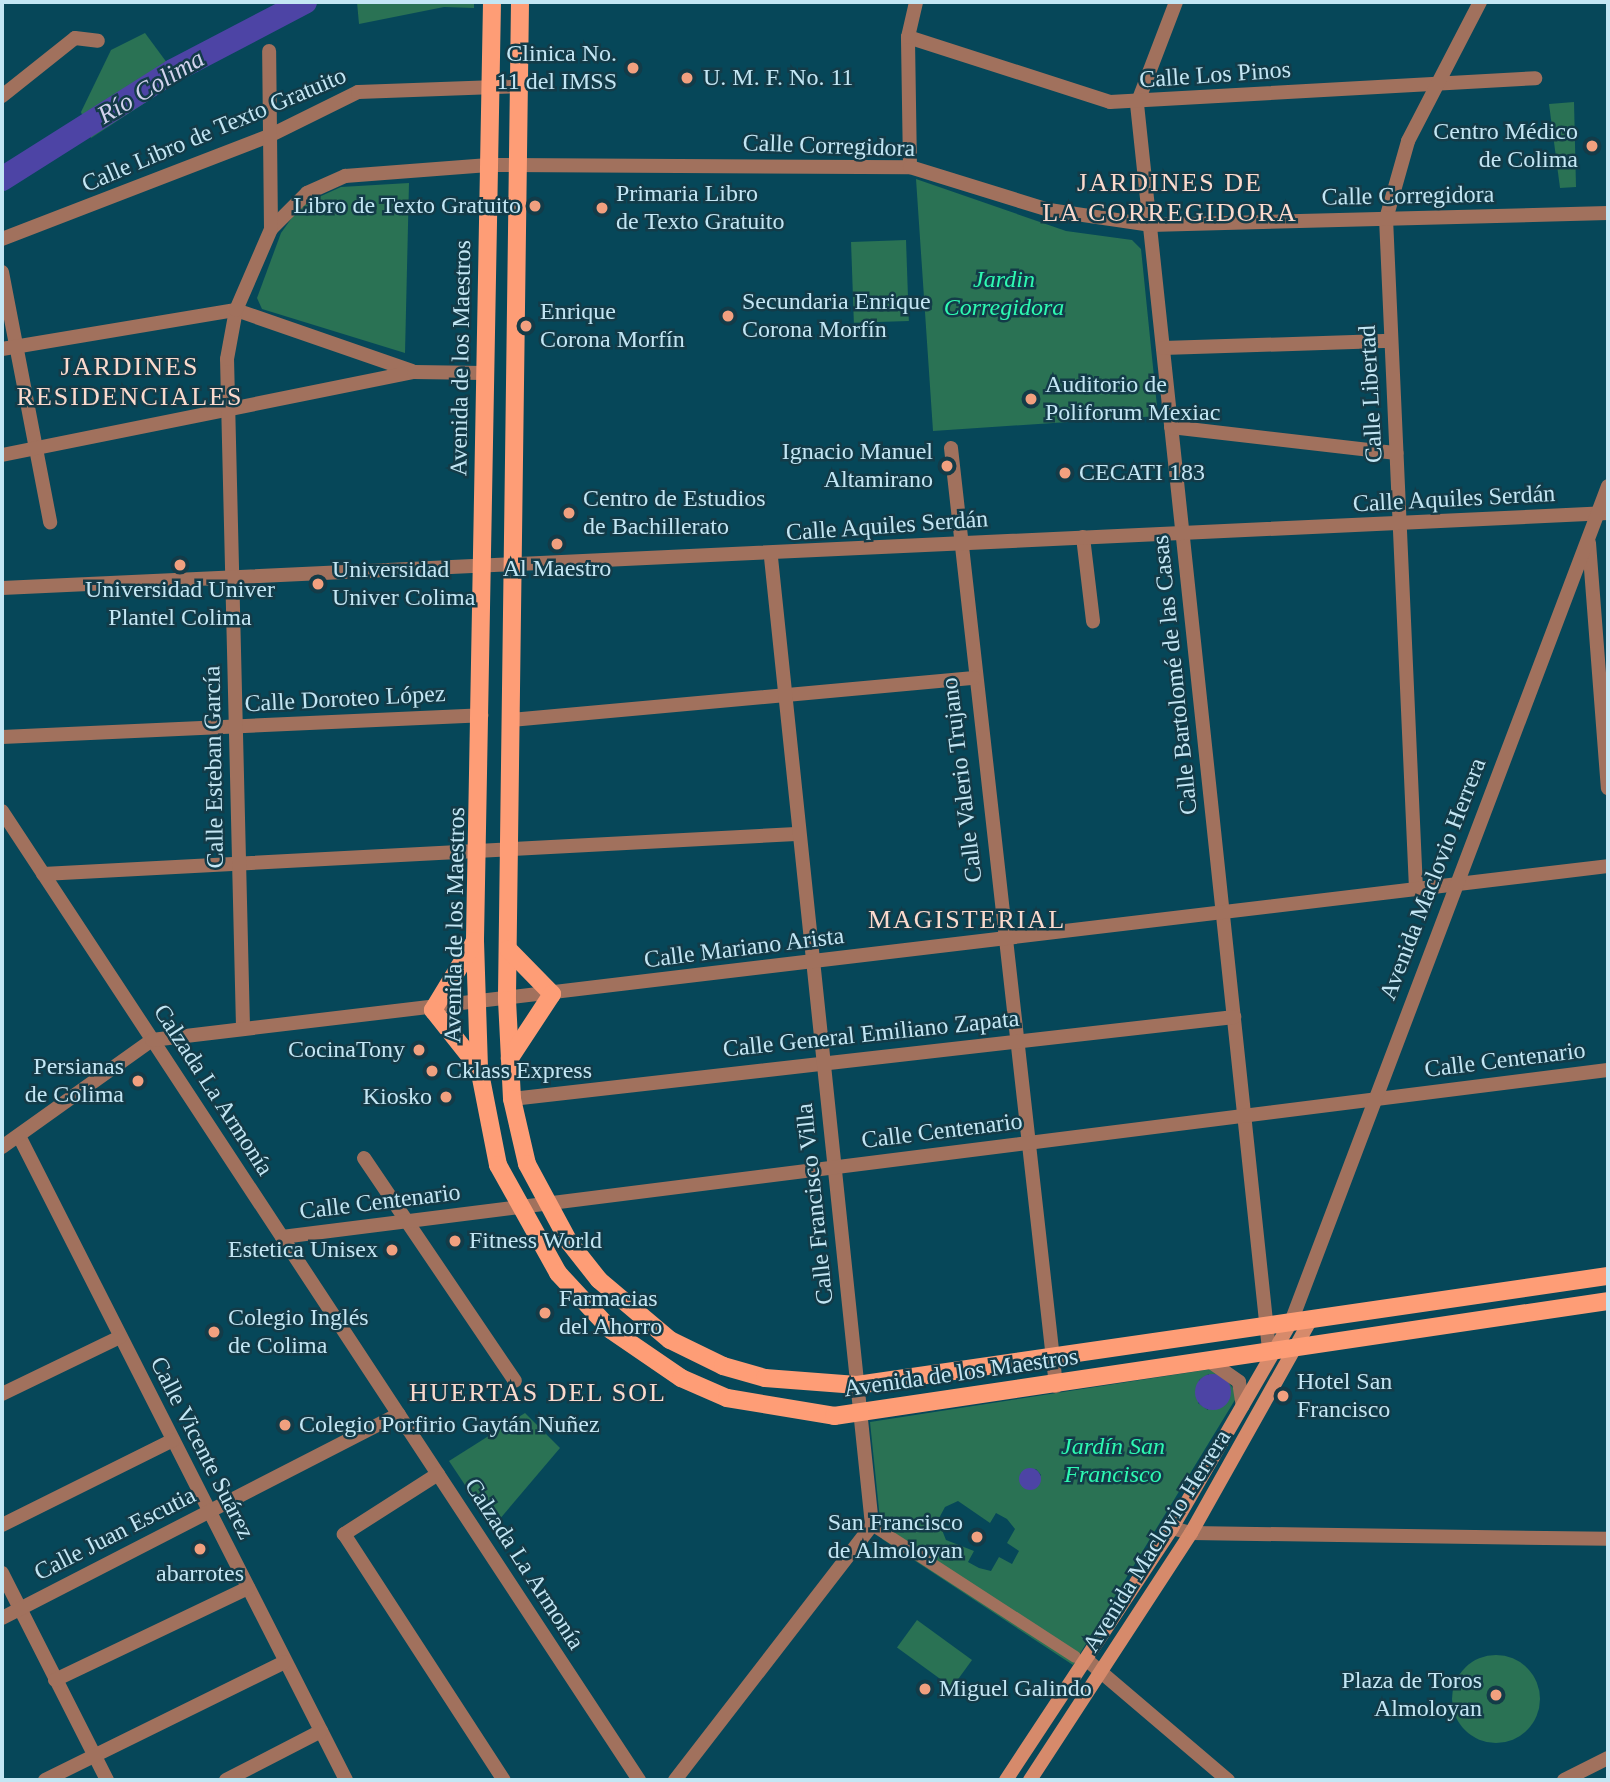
<!DOCTYPE html>
<meta charset="utf-8">
<style>
body{margin:0}
#map{position:relative;width:1610px;height:1782px;overflow:hidden;background:#064759;font-family:"Times New Roman",serif}
div>[style]{position:absolute}
.green>*{inset:0;background:#2a7254;transform-origin:0 0}
.round{border-radius:50%}
.water>*{inset:0;background:#4d44a5}
.river>*{height:24px;margin:-12px;padding:0 12px;transform-origin:12px;border-radius:12px;background:#4d44a5}
.pedestrian>*{height:12px;margin:-6px;padding:0 6px;transform-origin:6px;border-radius:6px;background:#a1715d}
.minor>*{height:14px;margin:-7px;padding:0 7px;transform-origin:7px;border-radius:7px;background:#a1715d}
.tertiary>*{height:14px;margin:-7px;padding:0 7px;transform-origin:7px;border-radius:7px;background:#a1715d}
.secondary>*{height:14px;margin:-7px;padding:0 7px;transform-origin:7px;border-radius:7px;background:#d68a6b}
.primary>*{height:18px;margin:-9px;padding:0 9px;transform-origin:9px;border-radius:9px;background:#fe9d76}
.dots>*{width:19px;height:19px;translate:-50% -50%;box-sizing:border-box;border:4px solid #133b48;border-radius:50%}
span{translate:-50% -50%;white-space:nowrap;text-align:center;line-height:1.15;-webkit-text-stroke:5px #133b48;paint-order:stroke}
.poi-label{font-size:24px;color:#c3e6f4}
.right{translate:-100% -50%;text-align:right}
.left{translate:0 -50%;text-align:left}
.street-label{font-size:24px;color:#c3e6f4}
.park-label{font-size:24px;color:#2efab2;font-style:italic}
.water-label{font-size:26px;color:#d0d2ec;font-style:italic}
.neighbourhood-label{font-size:26px;color:#fbdace;letter-spacing:2px}
.frame{position:absolute;inset:0;border:4px solid #c3e6f4;pointer-events:none}
</style>
<div id="map">
<div class="green">
<i style="clip-path:polygon(357px 2px,474px 2px,474px 8px,444px 7px,359px 24px)"></i>
<i style="clip-path:polygon(145px 33px,176px 75px,174px 84px,91px 138px,81px 112px,111px 50px)"></i>
<i style="clip-path:polygon(1574px 102px,1576px 187px,1560px 188px,1549px 104px)"></i>
<i style="clip-path:polygon(916px 179px,1066px 231px,1132px 240px,1141px 249px,1158px 416px,933px 431px)"></i>
<i style="clip-path:polygon(409px 183px,405px 353px,262px 309px,257px 298px,281px 233px,301px 205px,341px 187px)"></i>
<i style="left:906px;top:240px;width:81px;height:55px;rotate:88deg"></i>
<i style="clip-path:polygon(evenodd,1218px 1368px,1238px 1395px,1073px 1665px,882px 1539px,870px 1422px,1218px 1368px,1209px 1374px,1208px 1410px,1198px 1403px,1199px 1380px,1209px 1374px,1218px 1368px,1036px 1469px,1041px 1475px,1030px 1490px,1020px 1474px,1036px 1469px,1218px 1368px,958px 1501px,990px 1523px,996px 1513px,1007px 1519px,1015px 1529px,1007px 1543px,1019px 1551px,1012px 1564px,999px 1557px,991px 1571px,979px 1568px,968px 1562px,974px 1551px,946px 1540px,938px 1520px,945px 1507px,958px 1501px)"></i>
<i style="clip-path:polygon(525px 1413px,560px 1448px,493px 1527px,449px 1461px)"></i>
<i style="left:917px;top:1620px;width:68px;height:34px;rotate:36deg"></i>
<i class="round" style="left:1452px;top:1655px;width:88px;height:88px"></i>
</div>
<div class="water">
<i class="round" style="left:1195px;top:1374px;width:36px;height:36px"></i>
<i class="round" style="left:1019px;top:1468px;width:22px;height:22px"></i>
</div>
<div class="river">
<i style="left:2px;top:179px;width:202px;rotate:-32.3deg"></i>
<i style="left:173px;top:71px;width:149px;rotate:-27.6deg"></i>
</div>
<div class="pedestrian">
<i style="left:872px;top:1525px;width:242px;rotate:33deg"></i>
</div>
<div class="minor">
<i style="left:1176px;top:2px;width:109px;rotate:110.9deg"></i>
<i style="left:1137px;top:104px;width:1253px;rotate:83.95deg"></i>
<i style="left:908px;top:37px;width:212px;rotate:17.8deg"></i>
<i style="left:1110px;top:102px;width:426px;rotate:-3.2deg"></i>
<i style="left:2px;top:96px;width:93px;rotate:-38.5deg"></i>
<i style="left:75px;top:38px;width:23px;rotate:7deg"></i>
<i style="left:910px;top:167px;width:130px;rotate:-90.9deg"></i>
<i style="left:908px;top:37px;width:36px;rotate:-77deg"></i>
<i style="left:271px;top:229px;width:51px;rotate:-45deg"></i>
<i style="left:307px;top:193px;width:42px;rotate:-24.1deg"></i>
<i style="left:345px;top:176px;width:144px;rotate:-4.4deg"></i>
<i style="left:2px;top:239px;width:288px;rotate:-21.1deg"></i>
<i style="left:271px;top:135px;width:97px;rotate:-26.3deg"></i>
<i style="left:358px;top:92px;width:160px;rotate:-2.1deg"></i>
<i style="left:2px;top:272px;width:255px;rotate:79.1deg"></i>
<i style="left:1163px;top:348px;width:228px;rotate:-1.8deg"></i>
<i style="left:2px;top:349px;width:237px;rotate:-9.5deg"></i>
<i style="left:236px;top:310px;width:186px;rotate:19.1deg"></i>
<i style="left:1171px;top:427px;width:227px;rotate:6.6deg"></i>
<i style="left:951px;top:448px;width:944px;rotate:83.61deg"></i>
<i style="left:2px;top:455px;width:420px;rotate:-11.4deg"></i>
<i style="left:414px;top:372px;width:70px;rotate:0.8deg"></i>
<i style="left:1083px;top:537px;width:85px;rotate:83.2deg"></i>
<i style="left:1589px;top:543px;width:246px;rotate:85.6deg"></i>
<i style="left:511px;top:720px;width:465px;rotate:-5.2deg"></i>
<i style="left:2px;top:737px;width:480px;rotate:-2.6deg"></i>
<i style="left:2px;top:811px;width:1160px;rotate:56.68deg"></i>
<i style="left:43px;top:874px;width:754px;rotate:-3.04deg"></i>
<i style="left:1416px;top:889px;width:671px;rotate:-92.56deg"></i>
<i style="left:1386px;top:219px;width:81px;rotate:-74.2deg"></i>
<i style="left:1408px;top:141px;width:157px;rotate:-62.6deg"></i>
<i style="left:243px;top:1027px;width:668px;rotate:-91.37deg"></i>
<i style="left:227px;top:359px;width:50px;rotate:-79.6deg"></i>
<i style="left:236px;top:310px;width:88px;rotate:-66.6deg"></i>
<i style="left:271px;top:229px;width:178px;rotate:-90.6deg"></i>
<i style="left:512px;top:1099px;width:727px;rotate:-6.48deg"></i>
<i style="left:19px;top:1136px;width:722px;rotate:63.08deg"></i>
<i style="left:364px;top:1158px;width:269px;rotate:55.9deg"></i>
<i style="left:1208px;top:1360px;width:38px;rotate:35deg"></i>
<i style="left:1239px;top:1382px;width:24px;rotate:81deg"></i>
<i style="left:2px;top:1394px;width:131px;rotate:-25.8deg"></i>
<i style="left:438px;top:1474px;width:112px;rotate:147.4deg"></i>
<i style="left:344px;top:1534px;width:293px;rotate:57deg"></i>
<i style="left:2px;top:1525px;width:191px;rotate:-26.4deg"></i>
<i style="left:1172px;top:1528px;width:20px;rotate:15deg"></i>
<i style="left:1191px;top:1533px;width:417px;rotate:0.8deg"></i>
<i style="left:2px;top:1573px;width:232px;rotate:63.1deg"></i>
<i style="left:2px;top:1618px;width:446px;rotate:-27.2deg"></i>
<i style="left:55px;top:1680px;width:214px;rotate:-25.5deg"></i>
<i style="left:45px;top:1780px;width:267px;rotate:-26.2deg"></i>
<i style="left:226px;top:1780px;width:107px;rotate:-27.3deg"></i>
<i style="left:675px;top:1780px;width:322px;rotate:-52.3deg"></i>
<i style="left:872px;top:1525px;width:973px;rotate:-95.96deg"></i>
<i style="left:1564px;top:1780px;width:49px;rotate:-26.6deg"></i>
</div>
<div class="tertiary">
<i style="left:489px;top:165px;width:421px;rotate:0.3deg"></i>
<i style="left:910px;top:167px;width:145px;rotate:17.2deg"></i>
<i style="left:1049px;top:210px;width:102px;rotate:8.4deg"></i>
<i style="left:1150px;top:225px;width:458px;rotate:-1.5deg"></i>
<i style="left:2px;top:588px;width:1608px;rotate:-2.67deg"></i>
<i style="left:2px;top:1147px;width:184px;rotate:-35.5deg"></i>
<i style="left:152px;top:1040px;width:1466px;rotate:-6.81deg"></i>
<i style="left:282px;top:1237px;width:1336px;rotate:-7.18deg"></i>
<i style="left:1291px;top:1322px;width:894px;rotate:-69.23deg"></i>
<i style="left:1088px;top:1661px;width:184px;rotate:40.4deg"></i>
</div>
<div class="secondary">
<i style="left:1006px;top:1780px;width:302px;rotate:-56.6deg"></i>
<i style="left:1172px;top:1528px;width:238px;rotate:-60deg"></i>
<i style="left:1030px;top:1780px;width:295px;rotate:-56.9deg"></i>
<i style="left:1191px;top:1533px;width:245px;rotate:-60.7deg"></i>
</div>
<div class="primary">
<i style="left:492px;top:2px;width:939px;rotate:91.04deg"></i>
<i style="left:475px;top:941px;width:127px;rotate:88.2deg"></i>
<i style="left:479px;top:1068px;width:99px;rotate:78.9deg"></i>
<i style="left:498px;top:1165px;width:124px;rotate:60.9deg"></i>
<i style="left:558px;top:1273px;width:78px;rotate:47.1deg"></i>
<i style="left:611px;top:1330px;width:85px;rotate:34.4deg"></i>
<i style="left:681px;top:1378px;width:50px;rotate:23.5deg"></i>
<i style="left:727px;top:1398px;width:109px;rotate:9.5deg"></i>
<i style="left:834px;top:1416px;width:782px;rotate:-8.45deg"></i>
<i style="left:520px;top:2px;width:998px;rotate:90.75deg"></i>
<i style="left:507px;top:1000px;width:99px;rotate:87.1deg"></i>
<i style="left:512px;top:1099px;width:67px;rotate:77deg"></i>
<i style="left:527px;top:1164px;width:89px;rotate:61.7deg"></i>
<i style="left:569px;top:1242px;width:48px;rotate:51.7deg"></i>
<i style="left:599px;top:1280px;width:93px;rotate:40.2deg"></i>
<i style="left:670px;top:1340px;width:59px;rotate:26.1deg"></i>
<i style="left:723px;top:1366px;width:44px;rotate:15.9deg"></i>
<i style="left:765px;top:1378px;width:92px;rotate:4.4deg"></i>
<i style="left:857px;top:1385px;width:759px;rotate:-8.26deg"></i>
<i style="left:475px;top:941px;width:81px;rotate:121.3deg"></i>
<i style="left:433px;top:1010px;width:74px;rotate:51.6deg"></i>
<i style="left:508px;top:949px;width:63px;rotate:45.6deg"></i>
<i style="left:552px;top:994px;width:77px;rotate:123.3deg"></i>
</div>
<div class="dots">
<i style="left:633px;top:68px;background:#f2a07f"></i>
<i style="left:687px;top:78px;background:#f2a07f"></i>
<i style="left:1592px;top:146px;background:#f2a07f"></i>
<i style="left:535px;top:206px;background:#f2a07f"></i>
<i style="left:602px;top:208px;background:#f2a07f"></i>
<i style="left:728px;top:316px;background:#f2a07f"></i>
<i style="left:526px;top:326px;background:#f2a07f"></i>
<i style="left:1031px;top:399px;background:#f2a07f"></i>
<i style="left:947px;top:466px;background:#f2a07f"></i>
<i style="left:1065px;top:473px;background:#f2a07f"></i>
<i style="left:569px;top:513px;background:#f2a07f"></i>
<i style="left:557px;top:544px;background:#f2a07f"></i>
<i style="left:180px;top:565px;background:#f2a07f"></i>
<i style="left:318px;top:584px;background:#f2a07f"></i>
<i style="left:419px;top:1050px;background:#f2a07f"></i>
<i style="left:432px;top:1071px;background:#f2a07f"></i>
<i style="left:138px;top:1081px;background:#f2a07f"></i>
<i style="left:446px;top:1097px;background:#f2a07f"></i>
<i style="left:455px;top:1241px;background:#f2a07f"></i>
<i style="left:392px;top:1250px;background:#f2a07f"></i>
<i style="left:545px;top:1313px;background:#f2a07f"></i>
<i style="left:214px;top:1332px;background:#f2a07f"></i>
<i style="left:1283px;top:1396px;background:#f2a07f"></i>
<i style="left:285px;top:1425px;background:#f2a07f"></i>
<i style="left:977px;top:1537px;background:#f2a07f"></i>
<i style="left:200px;top:1549px;background:#f2a07f"></i>
<i style="left:925px;top:1689px;background:#f2a07f"></i>
<i style="left:1496px;top:1695px;background:#f2a07f"></i>
</div>
<div class="poi-label">
<span class="right" style="left:617px;top:68px">Clinica No.<br>11 del IMSS</span>
<span class="left" style="left:703px;top:78px">U. M. F. No. 11</span>
<span class="right" style="left:1578px;top:146px">Centro Médico<br>de Colima</span>
<span class="left" style="left:616px;top:208px">Primaria Libro<br>de Texto Gratuito</span>
<span class="right" style="left:521px;top:206px">Libro de Texto Gratuito</span>
<span class="left" style="left:742px;top:316px">Secundaria Enrique<br>Corona Morfín</span>
<span class="left" style="left:540px;top:326px">Enrique<br>Corona Morfín</span>
<span class="left" style="left:1045px;top:399px">Auditorio de<br>Poliforum Mexiac</span>
<span class="right" style="left:933px;top:466px">Ignacio Manuel<br>Altamirano</span>
<span class="left" style="left:1079px;top:473px">CECATI 183</span>
<span class="left" style="left:583px;top:513px">Centro de Estudios<br>de Bachillerato</span>
<span style="left:557px;top:569px">Al Maestro</span>
<span class="left" style="left:332px;top:584px">Universidad<br>Univer Colima</span>
<span style="left:180px;top:604px">Universidad Univer<br>Plantel Colima</span>
<span class="right" style="left:405px;top:1050px">CocinaTony</span>
<span class="right" style="left:124px;top:1081px">Persianas<br>de Colima</span>
<span class="left" style="left:446px;top:1071px">Cklass Express</span>
<span class="right" style="left:432px;top:1097px">Kiosko</span>
<span class="left" style="left:469px;top:1241px">Fitness World</span>
<span class="right" style="left:378px;top:1250px">Estetica Unisex</span>
<span class="left" style="left:559px;top:1313px">Farmacias<br>del Ahorro</span>
<span class="left" style="left:228px;top:1332px">Colegio Inglés<br>de Colima</span>
<span class="left" style="left:1297px;top:1396px">Hotel San<br>Francisco</span>
<span class="left" style="left:299px;top:1425px">Colegio Porfirio Gaytán Nuñez</span>
<span class="right" style="left:963px;top:1537px">San Francisco<br>de Almoloyan</span>
<span style="left:200px;top:1574px">abarrotes</span>
<span class="right" style="left:1482px;top:1695px">Plaza de Toros<br>Almoloyan</span>
<span class="left" style="left:939px;top:1689px">Miguel Galindo</span>
</div>
<div class="street-label">
<span style="left:1215px;top:75px;rotate:-4deg">Calle Los Pinos</span>
<span style="left:214px;top:130px;rotate:-23deg">Calle Libro de Texto Gratuito</span>
<span style="left:829px;top:146px;rotate:2deg">Calle Corregidora</span>
<span style="left:1408px;top:196px;rotate:-1deg">Calle Corregidora</span>
<span style="left:461px;top:358px;rotate:-89deg">Avenida de los Maestros</span>
<span style="left:1371px;top:394px;rotate:-93deg">Calle Libertad</span>
<span style="left:1454px;top:499px;rotate:-3deg">Calle Aquiles Serdán</span>
<span style="left:887px;top:526px;rotate:-4deg">Calle Aquiles Serdán</span>
<span style="left:1175px;top:675px;rotate:-96deg">Calle Bartolomé de las Casas</span>
<span style="left:345px;top:699px;rotate:-3deg">Calle Doroteo López</span>
<span style="left:214px;top:767px;rotate:-91deg">Calle Esteban García</span>
<span style="left:962px;top:780px;rotate:-97deg">Calle Valerio Trujano</span>
<span style="left:1433px;top:879px;rotate:-69deg">Avenida Maclovio Herrera</span>
<span style="left:455px;top:925px;rotate:-89deg">Avenida de los Maestros</span>
<span style="left:744px;top:948px;rotate:-7deg">Calle Mariano Arista</span>
<span style="left:871px;top:1034px;rotate:-6deg">Calle General Emiliano Zapata</span>
<span style="left:1505px;top:1060px;rotate:-7deg">Calle Centenario</span>
<span style="left:213px;top:1090px;rotate:57deg">Calzada La Armonía</span>
<span style="left:942px;top:1131px;rotate:-7deg">Calle Centenario</span>
<span style="left:380px;top:1202px;rotate:-7deg">Calle Centenario</span>
<span style="left:815px;top:1204px;rotate:-96deg">Calle Francisco Villa</span>
<span style="left:961px;top:1373px;rotate:-8deg">Avenida de los Maestros</span>
<span style="left:202px;top:1448px;rotate:63deg">Calle Vicente Suárez</span>
<span style="left:115px;top:1534px;rotate:-27deg">Calle Juan Escutia</span>
<span style="left:1157px;top:1541px;rotate:-58deg">Avenida Maclovio Herrera</span>
<span style="left:524px;top:1564px;rotate:57deg">Calzada La Armonía</span>
</div>
<div class="park-label">
<span style="left:1004px;top:294px">Jardin<br>Corregidora</span>
<span style="left:1113px;top:1461px">Jardín San<br>Francisco</span>
</div>
<div class="water-label">
<span style="left:151px;top:87px;rotate:-31deg">Río Colima</span>
</div>
<div class="neighbourhood-label">
<span style="left:1170px;top:198px">JARDINES DE<br>LA CORREGIDORA</span>
<span style="left:130px;top:382px">JARDINES<br>RESIDENCIALES</span>
<span style="left:967px;top:920px">MAGISTERIAL</span>
<span style="left:538px;top:1393px">HUERTAS DEL SOL</span>
</div>
<div class="frame"></div>
</div>
